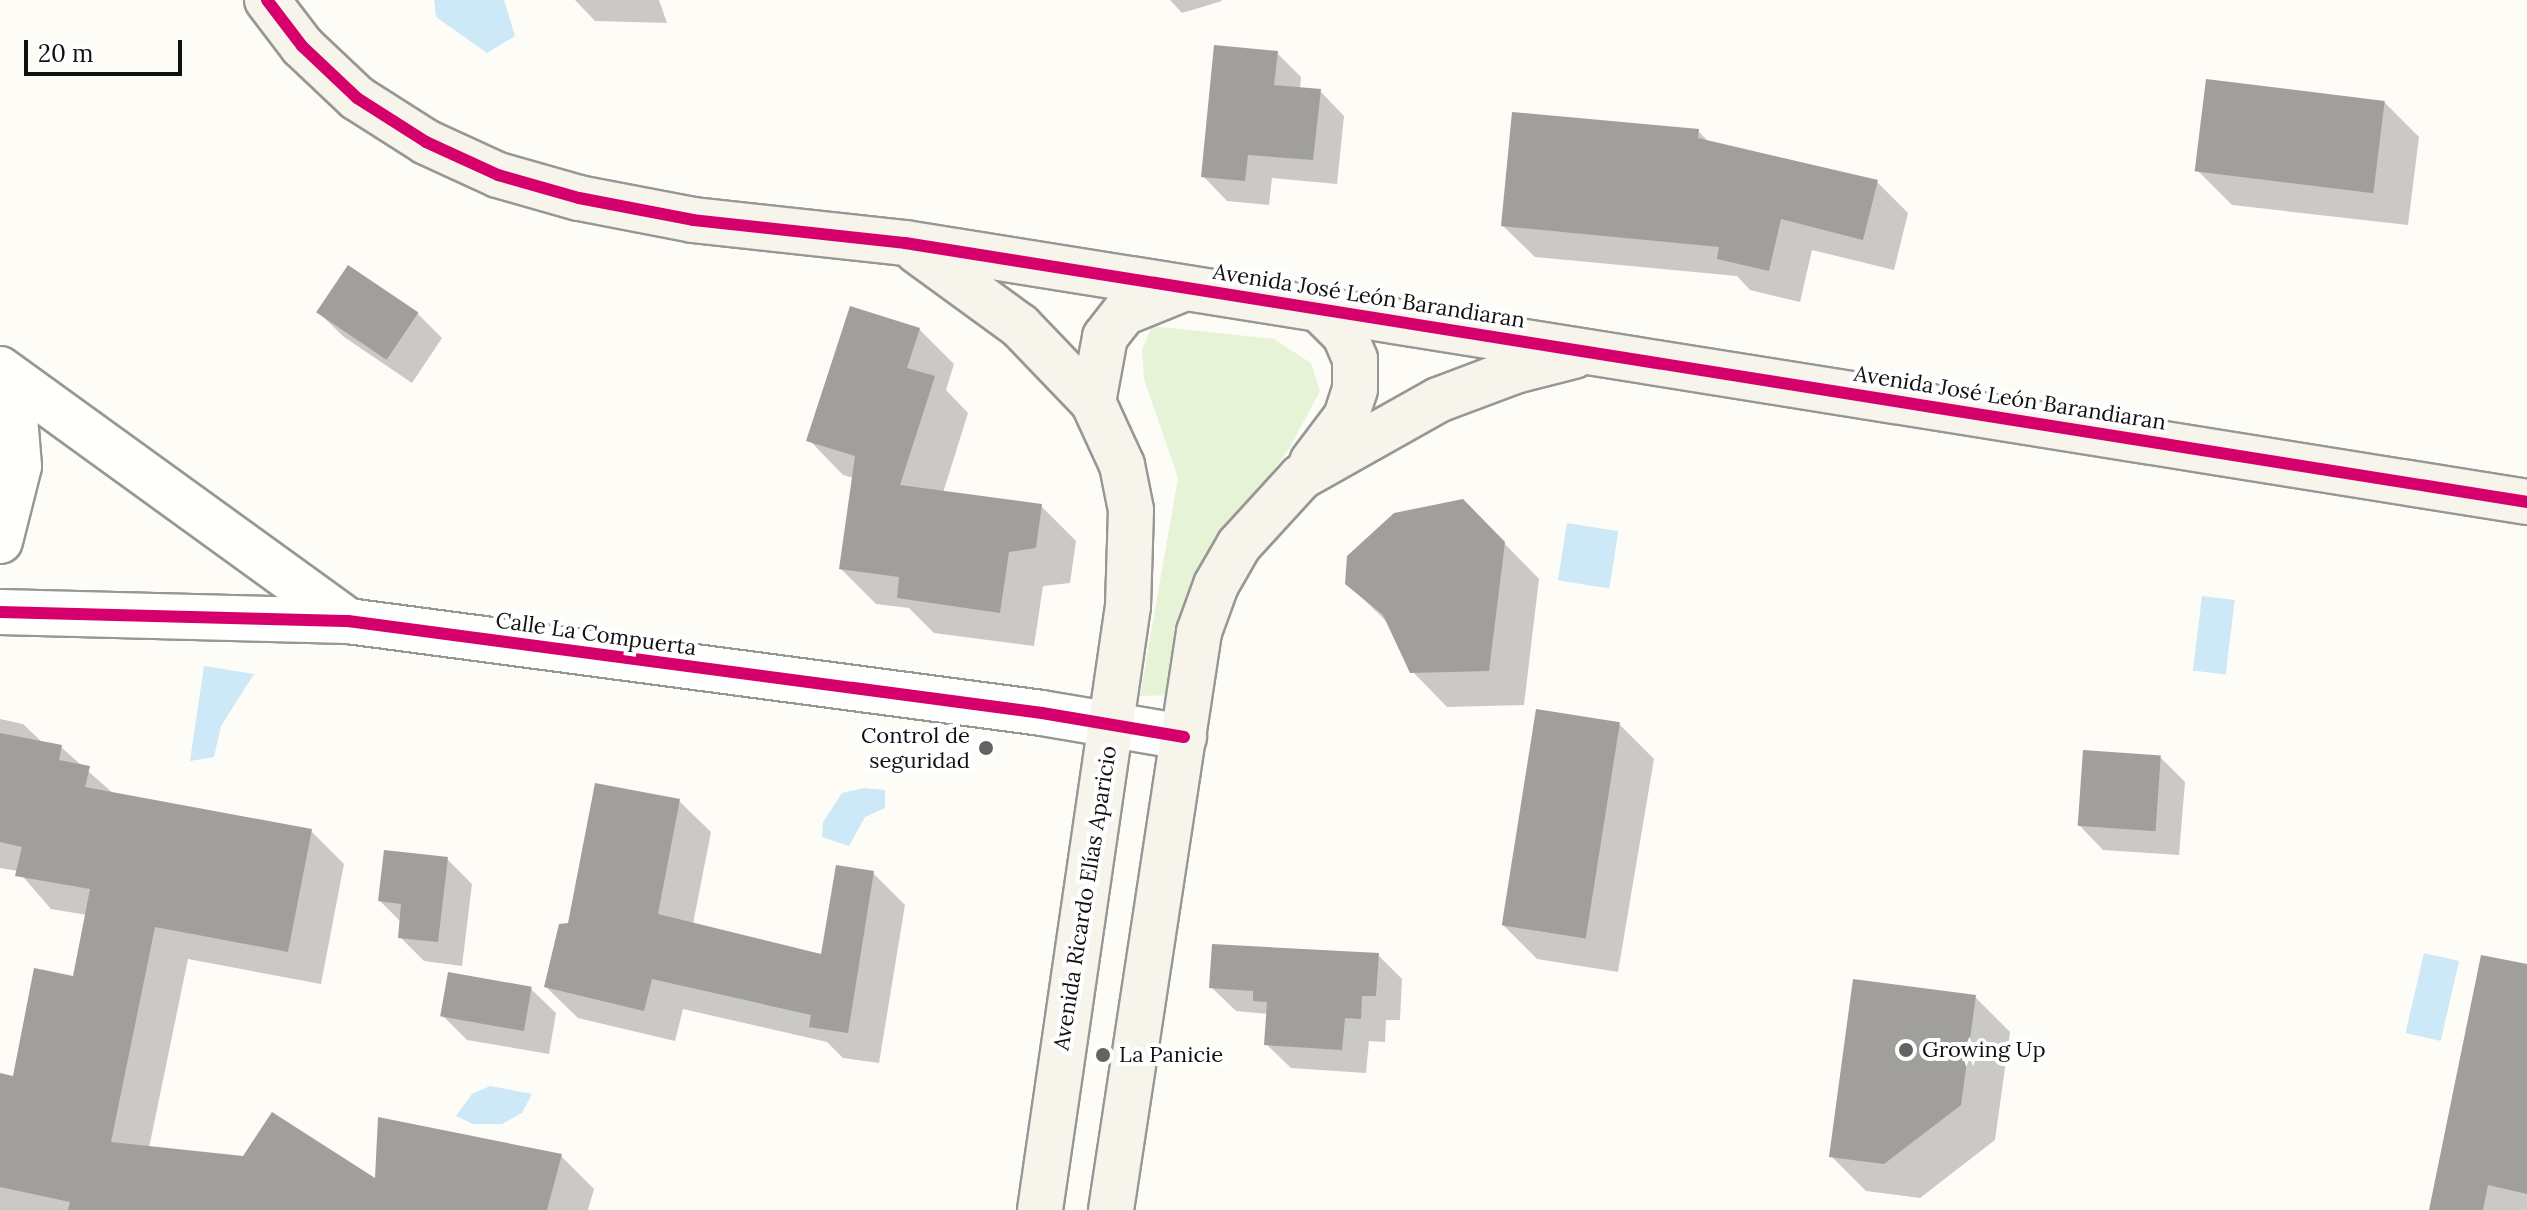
<!DOCTYPE html>
<meta charset="utf-8">
<style>
body{margin:0}
#map{position:relative;width:2527px;height:1210px;overflow:hidden;background:#fdfcf7;font-family:Lora,serif}
div>[style]{position:absolute}
.green>*{inset:0;background:#e7f3d7}
.water>*{inset:0;background:#cde8f7;transform-origin:0 0}
.shadow>*{inset:0;background:#0003}
.building>*{inset:0;background:#a19f9c;transform-origin:0 0}
.roads{filter:drop-shadow(2px 0 #979795) drop-shadow(-2px 0 #979795) drop-shadow(0 2px #979795) drop-shadow(0 -2px #979795)}
.street>*{height:44px;margin:-22px;padding:0 22px;transform-origin:22px;border-radius:22px;background:#fffffe}
.secondary>*{height:44px;margin:-22px;padding:0 22px;transform-origin:22px;border-radius:22px;background:#f6f4eb}
.cycleway>*{height:12px;margin:-6px;padding:0 6px;transform-origin:6px;border-radius:6px;background:#d6006c}
.dots>*{width:22px;height:22px;translate:-50% -50%;box-sizing:border-box;border:4px solid #fff;border-radius:50%}
span{translate:-50% -50%;white-space:nowrap;text-align:center;line-height:1.15;-webkit-text-stroke:8px #fff;paint-order:stroke}
.street-label{font-size:22px;color:#111}
.poi-label{font-size:22px;color:#111}
.right{translate:-100% -50%;text-align:right}
.left{translate:0 -50%;text-align:left}
.scale{position:absolute;left:24px;top:40px;width:158px;height:36px;box-sizing:border-box;border:4px solid #111;border-top:0;padding-left:10px;font-size:24px;line-height:28px;white-space:nowrap;color:#111;-webkit-text-stroke:6px #fff;paint-order:stroke}
</style>
<div id="map">
<div class="green">
<i style="clip-path:polygon(1152px 326px,1274px 339px,1311px 363px,1320px 391px,1289px 449px,1251px 500px,1218px 531px,1171px 695px,1140px 696px,1178px 478px,1144px 379px,1142px 349px)"></i>
</div>
<div class="water">
<i style="clip-path:polygon(434px 0,504px 0,515px 36px,487px 53px,436px 17px)"></i>
<i style="left:1567px;top:523px;width:52px;height:58px;rotate:9deg"></i>
<i style="left:2202px;top:596px;width:33px;height:75px;rotate:7deg"></i>
<i style="clip-path:polygon(204px 666px,254px 674px,221px 726px,214px 757px,190px 761px)"></i>
<i style="clip-path:polygon(864px 788px,885px 790px,885px 808px,865px 817px,849px 846px,822px 837px,823px 822px,842px 793px)"></i>
<i style="left:2424px;top:953px;width:36px;height:82px;rotate:13deg"></i>
<i style="clip-path:polygon(490px 1086px,532px 1094px,522px 1113px,502px 1124px,473px 1124px,456px 1116px,472px 1094px)"></i>
</div>
<div class="shadow">
<i style="clip-path:polygon(575px 0,659px 0,667px 23px,595px 21px)"></i>
<i style="clip-path:polygon(1170px 0,1221px 0,1222px 1px,1182px 13px)"></i>
<i style="clip-path:polygon(1277px 53px,1301px 77px,1300px 90px,1320px 91px,1344px 116px,1337px 184px,1272px 178px,1269px 205px,1227px 201px,1203px 176px)"></i>
<i style="clip-path:polygon(2384px 102px,2419px 137px,2408px 225px,2232px 205px,2197px 170px)"></i>
<i style="clip-path:polygon(1698px 131px,1710px 143px,1877px 182px,1908px 213px,1894px 270px,1812px 250px,1800px 302px,1750px 290px,1737px 276px,1535px 257px,1503px 226px)"></i>
<i style="clip-path:polygon(319px 313px,417px 313px,442px 338px,412px 383px,344px 337px)"></i>
<i style="clip-path:polygon(919px 329px,954px 364px,946px 390px,968px 413px,943px 493px,1041px 506px,1076px 541px,1070px 583px,1043px 586px,1034px 646px,934px 633px,909px 608px,876px 604px,841px 569px,854px 478px,843px 475px,809px 440px)"></i>
<i style="clip-path:polygon(1463px 501px,1539px 579px,1524px 705px,1447px 707px,1412px 671px,1390px 625px,1347px 583px)"></i>
<i style="clip-path:polygon(0 719px,23px 724px,43px 743px,61px 747px,115px 795px,311px 831px,344px 864px,321px 984px,188px 959px,149px 1148px,377px 1181px,561px 1156px,594px 1189px,588px 1210px,0 1210px,0 1075px,15px 1079px,74px 978px,87px 915px,51px 909px,18px 871px,0 868px)"></i>
<i style="clip-path:polygon(1619px 724px,1654px 759px,1618px 972px,1537px 959px,1502px 924px)"></i>
<i style="clip-path:polygon(2161px 758px,2185px 782px,2179px 855px,2103px 850px,2079px 825px)"></i>
<i style="clip-path:polygon(679px 801px,711px 832px,693px 924px,823px 956px,873px 873px,905px 905px,879px 1063px,843px 1058px,827px 1042px,683px 1009px,675px 1041px,578px 1018px,546px 987px,569px 925px)"></i>
<i style="clip-path:polygon(447px 859px,472px 884px,462px 966px,424px 961px,400px 937px,401px 922px,380px 901px)"></i>
<i style="clip-path:polygon(1378px 955px,1402px 979px,1400px 1020px,1386px 1020px,1385px 1042px,1369px 1041px,1366px 1073px,1291px 1068px,1266px 1044px,1268px 1014px,1236px 1011px,1211px 987px)"></i>
<i style="clip-path:polygon(2527px 966px,2527px 1210px,2431px 1210px)"></i>
<i style="clip-path:polygon(531px 989px,556px 1013px,549px 1054px,467px 1040px,443px 1016px)"></i>
<i style="clip-path:polygon(1975px 997px,2010px 1032px,1995px 1140px,1920px 1198px,1866px 1191px,1831px 1156px)"></i>
</div>
<div class="building">
<i style="clip-path:polygon(1214px 45px,1278px 51px,1274px 85px,1321px 89px,1313px 160px,1248px 155px,1245px 181px,1201px 177px)"></i>
<i style="left:2206px;top:79px;width:180px;height:93px;rotate:7deg"></i>
<i style="clip-path:polygon(1512px 112px,1699px 129px,1698px 138px,1878px 180px,1863px 240px,1781px 219px,1769px 271px,1717px 259px,1719px 247px,1501px 226px)"></i>
<i style="left:348px;top:265px;width:85px;height:57px;rotate:34deg"></i>
<i style="clip-path:polygon(850px 306px,920px 328px,907px 368px,935px 376px,900px 485px,1042px 504px,1036px 548px,1009px 552px,1000px 613px,897px 598px,899px 577px,839px 569px,855px 456px,806px 441px)"></i>
<i style="clip-path:polygon(1463px 499px,1505px 542px,1489px 671px,1410px 673px,1383px 615px,1345px 584px,1347px 556px,1394px 513px)"></i>
<i style="left:1536px;top:709px;width:85px;height:219px;rotate:9deg"></i>
<i style="clip-path:polygon(0 733px,62px 745px,59px 760px,90px 766px,85px 787px,312px 829px,288px 952px,155px 927px,111px 1142px,243px 1156px,272px 1112px,375px 1178px,378px 1117px,562px 1154px,547px 1210px,68px 1210px,70px 1202px,0 1187px,0 1073px,13px 1076px,34px 968px,73px 976px,90px 889px,15px 876px,22px 847px,0 842px)"></i>
<i style="left:2083px;top:750px;width:78px;height:76px;rotate:4deg"></i>
<i style="clip-path:polygon(595px 783px,680px 799px,658px 914px,821px 954px,836px 865px,874px 871px,848px 1033px,809px 1027px,811px 1015px,652px 979px,644px 1011px,544px 987px,559px 924px,568px 923px)"></i>
<i style="clip-path:polygon(384px 850px,448px 857px,438px 942px,398px 938px,401px 904px,378px 901px)"></i>
<i style="clip-path:polygon(1212px 944px,1379px 953px,1376px 996px,1362px 996px,1361px 1019px,1345px 1018px,1342px 1050px,1264px 1045px,1267px 1002px,1253px 1001px,1253px 991px,1209px 988px)"></i>
<i style="clip-path:polygon(2481px 955px,2527px 964px,2527px 1194px,2488px 1185px,2483px 1210px,2429px 1210px)"></i>
<i style="left:448px;top:972px;width:85px;height:45px;rotate:10deg"></i>
<i style="clip-path:polygon(1853px 979px,1976px 995px,1961px 1105px,1884px 1164px,1829px 1157px)"></i>
</div>
<div class="roads">
<div class="street">
<i style="left:0;top:369px;width:430px;rotate:35.9deg"></i>
<i style="left:0;top:541px;width:77px;rotate:-75.8deg"></i>
<i style="left:19px;top:466px;width:85px;rotate:-94.7deg"></i>
<i style="left:0;top:612px;width:348px;rotate:1.5deg"></i>
<i style="left:348px;top:621px;width:700px;rotate:7.55deg"></i>
<i style="left:1042px;top:713px;width:144px;rotate:9.6deg"></i>
</div>
<div class="secondary">
<i style="left:267px;top:0;width:58px;rotate:52.7deg"></i>
<i style="left:302px;top:46px;width:76px;rotate:43.4deg"></i>
<i style="left:357px;top:98px;width:82px;rotate:32.5deg"></i>
<i style="left:426px;top:142px;width:79px;rotate:24.6deg"></i>
<i style="left:498px;top:175px;width:84px;rotate:15.9deg"></i>
<i style="left:579px;top:198px;width:116px;rotate:10.9deg"></i>
<i style="left:693px;top:220px;width:213px;rotate:6.2deg"></i>
<i style="left:905px;top:243px;width:1643px;rotate:9.07deg"></i>
<i style="left:917px;top:251px;width:127px;rotate:36.1deg"></i>
<i style="left:1020px;top:326px;width:105px;rotate:46.2deg"></i>
<i style="left:1093px;top:402px;width:69px;rotate:65.3deg"></i>
<i style="left:1122px;top:465px;width:46px;rotate:78.7deg"></i>
<i style="left:1131px;top:510px;width:96px;rotate:91.8deg"></i>
<i style="left:1128px;top:606px;width:610px;rotate:98.29deg"></i>
<i style="left:1093px;top:402px;width:66px;rotate:-79.5deg"></i>
<i style="left:1105px;top:337px;width:31px;rotate:-52deg"></i>
<i style="left:1124px;top:313px;width:64px;rotate:-22.1deg"></i>
<i style="left:1312px;top:462px;width:56px;rotate:-52.9deg"></i>
<i style="left:1346px;top:417px;width:29px;rotate:-72deg"></i>
<i style="left:1355px;top:389px;width:30px;rotate:-90deg"></i>
<i style="left:1355px;top:359px;width:26px;rotate:-113deg"></i>
<i style="left:1345px;top:335px;width:37px;rotate:-135deg"></i>
<i style="left:1111px;top:1210px;width:585px;rotate:-81.34deg"></i>
<i style="left:1199px;top:632px;width:50px;rotate:-70.1deg"></i>
<i style="left:1216px;top:585px;width:46px;rotate:-60.1deg"></i>
<i style="left:1239px;top:545px;width:92px;rotate:-47.6deg"></i>
<i style="left:1301px;top:477px;width:157px;rotate:-29.3deg"></i>
<i style="left:1438px;top:400px;width:82px;rotate:-20.6deg"></i>
<i style="left:1515px;top:371px;width:61px;rotate:-14.3deg"></i>
</div>
</div>
<div class="cycleway">
<i style="left:267px;top:0;width:58px;rotate:52.7deg"></i>
<i style="left:302px;top:46px;width:76px;rotate:43.4deg"></i>
<i style="left:357px;top:98px;width:82px;rotate:32.5deg"></i>
<i style="left:426px;top:142px;width:79px;rotate:24.6deg"></i>
<i style="left:498px;top:175px;width:84px;rotate:15.9deg"></i>
<i style="left:579px;top:198px;width:116px;rotate:10.9deg"></i>
<i style="left:693px;top:220px;width:213px;rotate:6.2deg"></i>
<i style="left:905px;top:243px;width:1643px;rotate:9.07deg"></i>
<i style="left:0;top:612px;width:348px;rotate:1.5deg"></i>
<i style="left:348px;top:621px;width:700px;rotate:7.55deg"></i>
<i style="left:1042px;top:713px;width:144px;rotate:9.6deg"></i>
</div>
<div class="dots">
<i style="left:986px;top:748px;background:#646362"></i>
<i style="left:1906px;top:1050px;background:#646362"></i>
<i style="left:1103px;top:1055px;background:#646362"></i>
</div>
<div class="street-label">
<span style="left:1369px;top:296px;rotate:9deg">Avenida José León Barandiaran</span>
<span style="left:2010px;top:398px;rotate:9deg">Avenida José León Barandiaran</span>
<span style="left:596px;top:634px;rotate:8deg">Calle La Compuerta</span>
<span style="left:1085px;top:898px;rotate:-81deg">Avenida Ricardo Elías Aparicio</span>
</div>
<div class="poi-label">
<span class="right" style="left:970px;top:748px">Control de<br>seguridad</span>
<span class="left" style="left:1922px;top:1050px">Growing Up</span>
<span class="left" style="left:1119px;top:1055px">La Panicie</span>
</div>
<div class="scale">20 m</div>
</div>
